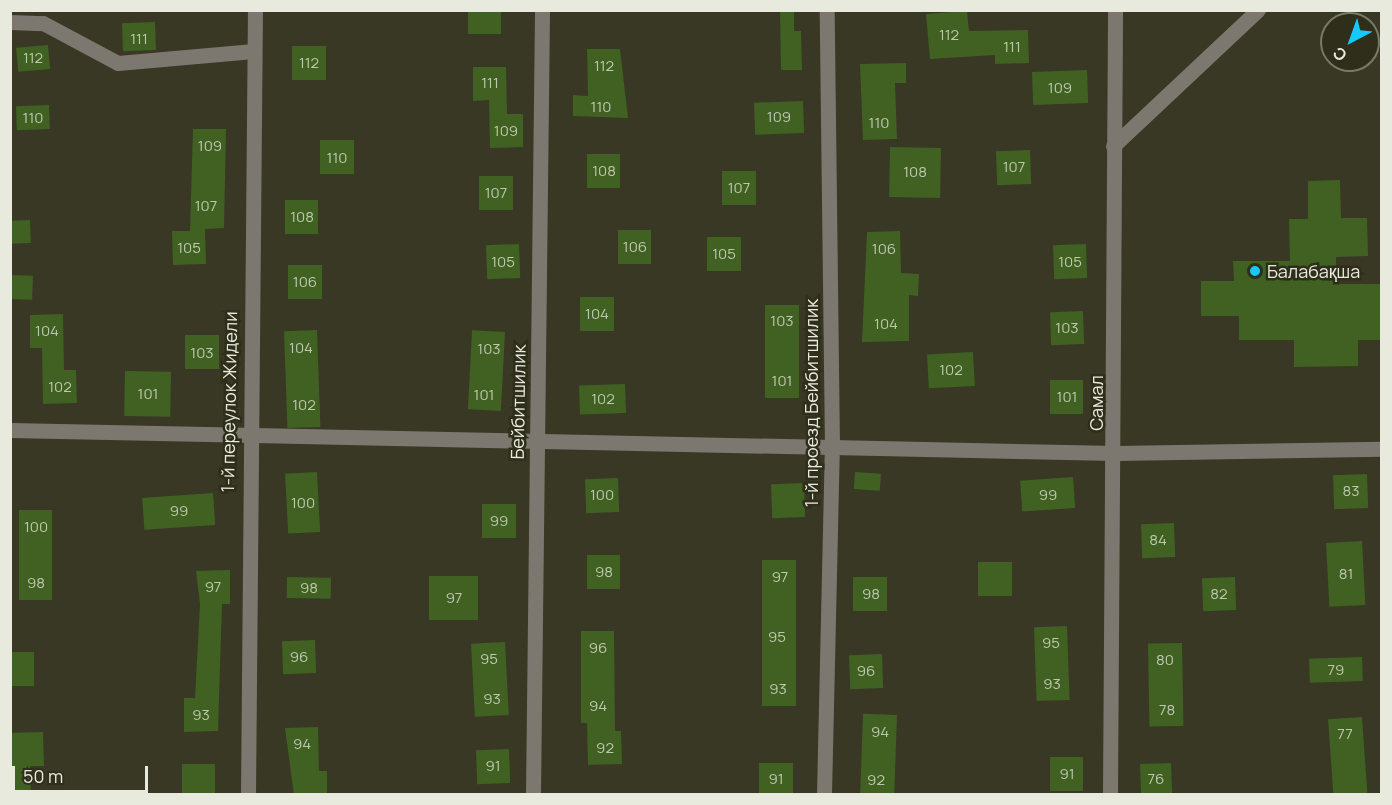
<!DOCTYPE html>
<meta charset="utf-8">
<style>
body{margin:0}
#map{position:relative;width:1392px;height:805px;overflow:hidden;background:#383825;font-family:Manrope,sans-serif}
div>[style]{position:absolute}
.building>*{inset:0;background:#406122;transform-origin:0 0}
.minor>*{height:15px;margin:-7.5px;padding:0 7.5px;transform-origin:7.5px;border-radius:7.5px;background:#7d786f}
.dots>*{width:16px;height:16px;translate:-50% -50%;box-sizing:border-box;border:3px solid #2e2e1b;border-radius:50%}
span{translate:-50% -50%;white-space:nowrap;text-align:center;line-height:1.15;-webkit-text-stroke:5px #2e2e1b;paint-order:stroke}
.number-label{font-size:15px;color:#bfc8af}
.number-label span{-webkit-text-stroke-width:0}
.poi-label{font-size:18px;color:#e9eade}
.left{translate:0 -50%;text-align:left}
.street-label{font-size:18px;color:#e9eade}
.frame{position:absolute;inset:0;border:12px solid #e9eade;pointer-events:none}
.north{position:absolute;left:1320px;top:12px;width:60px;height:60px;box-sizing:border-box;background:#2e2e1b;border:2px solid #797969;border-radius:50%;rotate:221deg;font-size:16px;font-weight:700;line-height:24px;text-align:center;color:#e9eade}
.north::after{content:'';display:block;margin:auto;width:21px;height:27px;background:#15cafb;clip-path:polygon(50% 0,100% 100%,50% 72%,0 100%)}
.scale{position:absolute;left:12px;top:766px;width:136px;height:27px;box-sizing:border-box;border:3px solid #e9eade;border-top:0;padding-left:8px;font-size:18px;line-height:21px;white-space:nowrap;color:#e9eade;-webkit-text-stroke:4px #2e2e1b;paint-order:stroke}
</style>
<div id="map">
<div class="building">
<i style="left:468px;top:10px;width:33px;height:24px"></i>
<i style="clip-path:polygon(780px 10px,794px 10px,794px 31px,801px 31px,802px 70px,781px 70px)"></i>
<i style="clip-path:polygon(967px 11px,969px 31px,1028px 30px,1029px 63px,995px 64px,995px 55px,930px 59px,926px 14px)"></i>
<i style="left:155px;top:22px;width:28px;height:33px;rotate:88deg"></i>
<i style="left:48px;top:45px;width:24px;height:32px;rotate:85deg"></i>
<i style="left:292px;top:46px;width:34px;height:34px"></i>
<i style="clip-path:polygon(587px 49px,620px 49px,628px 118px,573px 116px,573px 95px,588px 96px)"></i>
<i style="clip-path:polygon(906px 63px,906px 83px,895px 83px,897px 139px,863px 140px,860px 64px)"></i>
<i style="clip-path:polygon(473px 67px,506px 67px,507px 114px,523px 114px,523px 147px,490px 148px,489px 100px,473px 101px)"></i>
<i style="left:1087px;top:70px;width:33px;height:55px;rotate:88deg"></i>
<i style="left:803px;top:101px;width:32px;height:49px;rotate:88deg"></i>
<i style="left:49px;top:105px;width:24px;height:33px;rotate:88deg"></i>
<i style="clip-path:polygon(193px 129px,226px 129px,224px 228px,205px 229px,206px 264px,173px 265px,172px 231px,190px 231px)"></i>
<i style="left:354px;top:140px;width:34px;height:34px;rotate:90deg"></i>
<i style="left:890px;top:147px;width:51px;height:50px;rotate:1deg"></i>
<i style="left:1030px;top:150px;width:34px;height:34px;rotate:88deg"></i>
<i style="left:587px;top:154px;width:33px;height:34px"></i>
<i style="left:722px;top:171px;width:34px;height:34px"></i>
<i style="left:513px;top:176px;width:34px;height:34px;rotate:90deg"></i>
<i style="clip-path:polygon(1340px 180px,1341px 218px,1367px 218px,1368px 256px,1336px 257px,1336px 284px,1382px 284px,1382px 340px,1358px 340px,1358px 366px,1294px 367px,1294px 340px,1239px 340px,1239px 316px,1201px 316px,1201px 281px,1234px 281px,1233px 261px,1290px 261px,1289px 219px,1308px 219px,1308px 181px)"></i>
<i style="left:285px;top:200px;width:33px;height:34px"></i>
<i style="left:30px;top:220px;width:23px;height:20px;rotate:88deg"></i>
<i style="left:618px;top:230px;width:33px;height:34px"></i>
<i style="clip-path:polygon(900px 231px,901px 273px,919px 274px,918px 296px,909px 295px,909px 341px,862px 342px,867px 232px)"></i>
<i style="left:741px;top:237px;width:34px;height:34px;rotate:90deg"></i>
<i style="left:519px;top:244px;width:34px;height:33px;rotate:88deg"></i>
<i style="left:1086px;top:244px;width:34px;height:33px;rotate:88deg"></i>
<i style="left:288px;top:265px;width:34px;height:34px"></i>
<i style="left:10px;top:275px;width:23px;height:24px;rotate:2deg"></i>
<i style="left:580px;top:297px;width:34px;height:34px"></i>
<i style="left:765px;top:305px;width:34px;height:93px"></i>
<i style="left:1083px;top:311px;width:33px;height:33px;rotate:88deg"></i>
<i style="clip-path:polygon(63px 314px,64px 370px,76px 370px,77px 403px,43px 404px,42px 348px,30px 348px,30px 315px)"></i>
<i style="left:317px;top:330px;width:97px;height:33px;rotate:88deg"></i>
<i style="left:505px;top:332px;width:79px;height:33px;rotate:93deg"></i>
<i style="left:219px;top:335px;width:34px;height:34px;rotate:90deg"></i>
<i style="left:973px;top:352px;width:34px;height:46px;rotate:87deg"></i>
<i style="left:125px;top:371px;width:46px;height:45px;rotate:1deg"></i>
<i style="left:1050px;top:380px;width:33px;height:34px"></i>
<i style="left:625px;top:384px;width:29px;height:46px;rotate:88deg"></i>
<i style="left:317px;top:472px;width:60px;height:32px;rotate:87deg"></i>
<i style="left:855px;top:472px;width:26px;height:17px;rotate:4deg"></i>
<i style="left:1367px;top:474px;width:34px;height:34px;rotate:88deg"></i>
<i style="left:1073px;top:477px;width:31px;height:53px;rotate:86deg"></i>
<i style="left:618px;top:478px;width:34px;height:33px;rotate:88deg"></i>
<i style="left:804px;top:483px;width:34px;height:33px;rotate:88deg"></i>
<i style="left:213px;top:493px;width:32px;height:71px;rotate:86deg"></i>
<i style="left:516px;top:504px;width:34px;height:34px;rotate:90deg"></i>
<i style="left:19px;top:510px;width:33px;height:90px"></i>
<i style="left:1174px;top:523px;width:34px;height:33px;rotate:88deg"></i>
<i style="left:1362px;top:541px;width:64px;height:36px;rotate:87deg"></i>
<i style="left:587px;top:555px;width:33px;height:34px"></i>
<i style="left:796px;top:560px;width:146px;height:34px;rotate:90deg"></i>
<i style="left:978px;top:562px;width:34px;height:34px"></i>
<i style="clip-path:polygon(230px 570px,230px 604px,222px 604px,218px 731px,184px 732px,184px 698px,195px 698px,200px 604px,196px 571px)"></i>
<i style="left:429px;top:576px;width:49px;height:44px"></i>
<i style="left:287px;top:577px;width:44px;height:21px;rotate:1deg"></i>
<i style="left:853px;top:577px;width:34px;height:34px"></i>
<i style="left:1235px;top:577px;width:33px;height:33px;rotate:88deg"></i>
<i style="left:1067px;top:626px;width:74px;height:33px;rotate:88deg"></i>
<i style="clip-path:polygon(581px 631px,614px 631px,615px 731px,621px 731px,622px 764px,588px 765px,587px 723px,581px 723px)"></i>
<i style="left:315px;top:640px;width:33px;height:33px;rotate:88deg"></i>
<i style="left:505px;top:642px;width:73px;height:34px;rotate:87deg"></i>
<i style="left:1182px;top:643px;width:83px;height:34px;rotate:89deg"></i>
<i style="left:10px;top:652px;width:24px;height:34px"></i>
<i style="left:882px;top:654px;width:34px;height:33px;rotate:88deg"></i>
<i style="left:1362px;top:657px;width:24px;height:53px;rotate:88deg"></i>
<i style="left:897px;top:715px;width:80px;height:34px;rotate:92deg"></i>
<i style="left:1362px;top:717px;width:78px;height:34px;rotate:86deg"></i>
<i style="clip-path:polygon(318px 727px,319px 771px,327px 771px,327px 795px,294px 795px,285px 728px)"></i>
<i style="clip-path:polygon(43px 732px,44px 766px,30px 766px,31px 795px,11px 795px,10px 733px)"></i>
<i style="left:509px;top:749px;width:34px;height:33px;rotate:88deg"></i>
<i style="left:1050px;top:757px;width:33px;height:34px"></i>
<i style="left:759px;top:763px;width:34px;height:32px"></i>
<i style="left:1171px;top:763px;width:32px;height:31px;rotate:88deg"></i>
<i style="left:182px;top:764px;width:33px;height:31px"></i>
</div>
<div class="minor">
<i style="left:10px;top:22px;width:33px;rotate:2deg"></i>
<i style="left:43px;top:23px;width:85px;rotate:28.1deg"></i>
<i style="left:118px;top:63px;width:136px;rotate:-5.1deg"></i>
<i style="left:1113px;top:146px;width:199px;rotate:-43.2deg"></i>
<i style="left:10px;top:430px;width:1106px;rotate:1.19deg"></i>
<i style="left:1116px;top:453px;width:266px;rotate:-0.9deg"></i>
<i style="left:248px;top:794px;width:784px;rotate:-89.49deg"></i>
<i style="left:533px;top:794px;width:784px;rotate:-89.34deg"></i>
<i style="left:824px;top:794px;width:347px;rotate:-88.7deg"></i>
<i style="left:832px;top:447px;width:437px;rotate:-90.7deg"></i>
<i style="left:1110px;top:794px;width:784px;rotate:-89.63deg"></i>
</div>
<div class="dots">
<i style="left:1255px;top:271px;background:#15cafb"></i>
</div>
<div class="number-label">
<span style="left:949px;top:35px">112</span>
<span style="left:139px;top:39px">111</span>
<span style="left:1012px;top:47px">111</span>
<span style="left:33px;top:58px">112</span>
<span style="left:309px;top:63px">112</span>
<span style="left:604px;top:66px">112</span>
<span style="left:490px;top:83px">111</span>
<span style="left:1060px;top:88px">109</span>
<span style="left:601px;top:107px">110</span>
<span style="left:779px;top:117px">109</span>
<span style="left:33px;top:118px">110</span>
<span style="left:879px;top:123px">110</span>
<span style="left:506px;top:131px">109</span>
<span style="left:210px;top:146px">109</span>
<span style="left:337px;top:158px">110</span>
<span style="left:1014px;top:167px">107</span>
<span style="left:604px;top:171px">108</span>
<span style="left:915px;top:172px">108</span>
<span style="left:739px;top:188px">107</span>
<span style="left:496px;top:193px">107</span>
<span style="left:206px;top:206px">107</span>
<span style="left:302px;top:217px">108</span>
<span style="left:635px;top:247px">106</span>
<span style="left:189px;top:248px">105</span>
<span style="left:884px;top:249px">106</span>
<span style="left:724px;top:254px">105</span>
<span style="left:503px;top:262px">105</span>
<span style="left:1070px;top:262px">105</span>
<span style="left:305px;top:282px">106</span>
<span style="left:597px;top:314px">104</span>
<span style="left:782px;top:321px">103</span>
<span style="left:886px;top:324px">104</span>
<span style="left:1067px;top:328px">103</span>
<span style="left:47px;top:331px">104</span>
<span style="left:301px;top:348px">104</span>
<span style="left:489px;top:349px">103</span>
<span style="left:202px;top:353px">103</span>
<span style="left:951px;top:370px">102</span>
<span style="left:782px;top:381px">101</span>
<span style="left:60px;top:387px">102</span>
<span style="left:148px;top:394px">101</span>
<span style="left:484px;top:395px">101</span>
<span style="left:1067px;top:397px">101</span>
<span style="left:603px;top:399px">102</span>
<span style="left:304px;top:405px">102</span>
<span style="left:1351px;top:491px">83</span>
<span style="left:602px;top:495px">100</span>
<span style="left:1048px;top:495px">99</span>
<span style="left:303px;top:503px">100</span>
<span style="left:179px;top:511px">99</span>
<span style="left:499px;top:521px">99</span>
<span style="left:36px;top:527px">100</span>
<span style="left:1158px;top:540px">84</span>
<span style="left:604px;top:572px">98</span>
<span style="left:1346px;top:574px">81</span>
<span style="left:780px;top:577px">97</span>
<span style="left:36px;top:583px">98</span>
<span style="left:213px;top:587px">97</span>
<span style="left:309px;top:588px">98</span>
<span style="left:871px;top:594px">98</span>
<span style="left:1219px;top:594px">82</span>
<span style="left:454px;top:598px">97</span>
<span style="left:777px;top:637px">95</span>
<span style="left:1051px;top:643px">95</span>
<span style="left:598px;top:648px">96</span>
<span style="left:299px;top:657px">96</span>
<span style="left:489px;top:659px">95</span>
<span style="left:1165px;top:660px">80</span>
<span style="left:1336px;top:670px">79</span>
<span style="left:866px;top:671px">96</span>
<span style="left:1052px;top:684px">93</span>
<span style="left:778px;top:689px">93</span>
<span style="left:492px;top:699px">93</span>
<span style="left:598px;top:706px">94</span>
<span style="left:1167px;top:710px">78</span>
<span style="left:201px;top:715px">93</span>
<span style="left:880px;top:732px">94</span>
<span style="left:1345px;top:734px">77</span>
<span style="left:302px;top:744px">94</span>
<span style="left:605px;top:748px">92</span>
<span style="left:493px;top:766px">91</span>
<span style="left:1067px;top:774px">91</span>
<span style="left:776px;top:779px">91</span>
<span style="left:1156px;top:779px">76</span>
<span style="left:876px;top:780px">92</span>
</div>
<div class="poi-label">
<span class="left" style="left:1267px;top:271px">Балабақша</span>
</div>
<div class="street-label">
<span style="left:229px;top:402px;rotate:-89deg">1-й переулок Жидели</span>
<span style="left:518px;top:402px;rotate:-89deg">Бейбитшилик</span>
<span style="left:811px;top:403px;rotate:-90deg">1-й проезд Бейбитшилик</span>
<span style="left:1096px;top:403px;rotate:-90deg">Самал</span>
</div>
<div class="frame"></div>
<div class="north">С</div>
<div class="scale">50 m</div>
</div>
